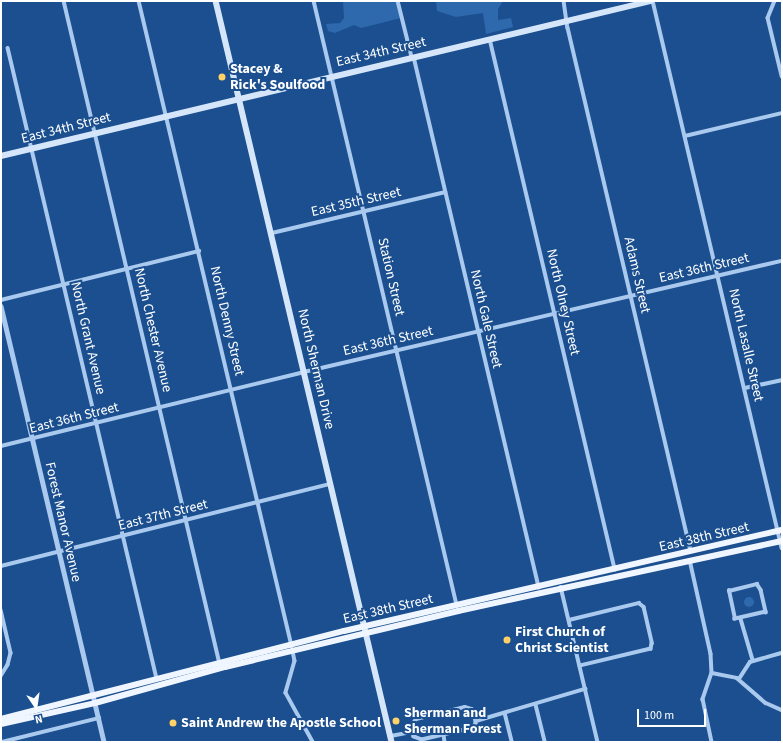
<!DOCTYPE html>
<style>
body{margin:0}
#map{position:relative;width:783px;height:743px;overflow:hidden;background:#1b4f8f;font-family:"Source Sans 3",sans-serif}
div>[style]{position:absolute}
.green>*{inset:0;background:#2e69ad}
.round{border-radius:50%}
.minor>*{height:3.5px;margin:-1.75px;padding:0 1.75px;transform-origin:1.75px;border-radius:1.75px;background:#a9c9ee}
.tertiary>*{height:4.5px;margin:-2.25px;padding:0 2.25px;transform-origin:2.25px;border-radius:2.25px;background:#a9c9ee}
.secondary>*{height:5.5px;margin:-2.75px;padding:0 2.75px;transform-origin:2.75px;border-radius:2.75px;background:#d6e6fa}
.primary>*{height:6px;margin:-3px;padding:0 3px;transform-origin:3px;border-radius:3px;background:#f0f6ff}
.dots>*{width:11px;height:11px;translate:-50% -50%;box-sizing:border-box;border:2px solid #1b4f8f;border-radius:50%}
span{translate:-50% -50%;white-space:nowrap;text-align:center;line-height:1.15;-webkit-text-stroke:4px #1b4f8f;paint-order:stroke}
.street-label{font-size:14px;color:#fff}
.poi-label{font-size:14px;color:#fff;font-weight:700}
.left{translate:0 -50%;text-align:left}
.frame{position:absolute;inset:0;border:2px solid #fff;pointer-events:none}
.north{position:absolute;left:16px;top:687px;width:40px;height:40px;-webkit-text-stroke:3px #1b4f8f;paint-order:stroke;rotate:167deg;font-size:11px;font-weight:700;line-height:16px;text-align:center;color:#fff}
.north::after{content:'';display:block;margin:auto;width:14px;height:18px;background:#fff;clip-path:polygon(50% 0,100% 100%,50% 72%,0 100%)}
.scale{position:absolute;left:637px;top:709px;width:69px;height:18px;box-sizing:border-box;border:2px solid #fff;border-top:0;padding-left:5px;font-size:12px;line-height:14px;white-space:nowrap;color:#fff;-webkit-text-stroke:3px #1b4f8f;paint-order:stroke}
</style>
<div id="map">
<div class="green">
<i style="clip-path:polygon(343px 1px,396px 1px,401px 18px,361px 28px,354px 25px,335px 33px,328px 31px,326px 24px,340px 23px,344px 18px)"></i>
<i style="clip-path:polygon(436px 1px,503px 1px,498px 9px,498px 20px,511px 18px,513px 27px,486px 34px,483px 13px,456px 17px,437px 11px)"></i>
<i class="round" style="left:744px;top:597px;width:10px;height:10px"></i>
</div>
<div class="minor">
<i style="left:64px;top:1px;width:681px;rotate:76.76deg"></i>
<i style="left:139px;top:1px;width:663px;rotate:76.66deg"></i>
<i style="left:314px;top:1px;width:621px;rotate:76.68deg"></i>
<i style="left:398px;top:1px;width:58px;rotate:76deg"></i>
<i style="left:564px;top:1px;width:27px;rotate:82deg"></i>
<i style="left:568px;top:28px;width:537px;rotate:76.77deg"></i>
<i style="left:653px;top:1px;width:562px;rotate:76.73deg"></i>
<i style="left:775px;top:1px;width:18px;rotate:112deg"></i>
<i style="left:768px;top:18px;width:60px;rotate:76.4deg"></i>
<i style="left:490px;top:39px;width:545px;rotate:76.73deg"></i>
<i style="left:8px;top:48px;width:648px;rotate:76.71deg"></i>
<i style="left:414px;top:57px;width:545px;rotate:76.73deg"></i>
<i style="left:685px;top:136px;width:100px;rotate:-13.3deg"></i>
<i style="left:272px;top:233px;width:178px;rotate:-13.3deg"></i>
<i style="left:1px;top:300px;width:204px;rotate:-13.9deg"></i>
<i style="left:745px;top:388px;width:38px;rotate:-12deg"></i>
<i style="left:1px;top:446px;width:312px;rotate:-13.7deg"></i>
<i style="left:304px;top:372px;width:491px;rotate:-13.1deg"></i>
<i style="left:690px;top:560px;width:96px;rotate:77.4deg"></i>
<i style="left:711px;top:654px;width:19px;rotate:87deg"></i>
<i style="left:712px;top:673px;width:28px;rotate:109deg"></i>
<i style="left:703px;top:699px;width:44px;rotate:78.2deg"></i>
<i style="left:1px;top:566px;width:340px;rotate:-14deg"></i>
<i style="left:757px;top:584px;width:7px;rotate:56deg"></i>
<i style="left:761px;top:590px;width:23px;rotate:77deg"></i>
<i style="left:766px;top:612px;width:32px;rotate:167deg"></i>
<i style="left:735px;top:619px;width:29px;rotate:-102deg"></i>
<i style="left:729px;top:591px;width:29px;rotate:-14deg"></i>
<i style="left:561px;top:587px;width:159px;rotate:76.6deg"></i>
<i style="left:1px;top:610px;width:44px;rotate:76.9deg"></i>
<i style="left:11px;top:653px;width:12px;rotate:104deg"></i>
<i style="left:8px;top:665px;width:13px;rotate:122deg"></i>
<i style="left:741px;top:619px;width:43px;rotate:73.7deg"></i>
<i style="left:569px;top:620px;width:72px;rotate:-13.7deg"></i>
<i style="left:639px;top:603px;width:6px;rotate:39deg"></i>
<i style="left:644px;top:607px;width:37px;rotate:77deg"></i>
<i style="left:652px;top:643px;width:6px;rotate:99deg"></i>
<i style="left:651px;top:649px;width:73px;rotate:166.5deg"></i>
<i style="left:293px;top:651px;width:10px;rotate:79deg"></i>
<i style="left:295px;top:661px;width:33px;rotate:106deg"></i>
<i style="left:286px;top:693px;width:56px;rotate:61.1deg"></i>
<i style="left:712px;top:673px;width:25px;rotate:11deg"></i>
<i style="left:737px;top:678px;width:38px;rotate:41deg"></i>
<i style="left:766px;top:703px;width:17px;rotate:24deg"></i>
<i style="left:739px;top:679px;width:20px;rotate:-57deg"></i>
<i style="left:750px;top:662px;width:33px;rotate:-16deg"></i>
<i style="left:536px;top:705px;width:38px;rotate:76deg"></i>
<i style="left:465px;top:707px;width:7px;rotate:16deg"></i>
<i style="left:472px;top:709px;width:6px;rotate:59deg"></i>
<i style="left:475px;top:714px;width:10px;rotate:84deg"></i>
<i style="left:476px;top:724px;width:5px;rotate:127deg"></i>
<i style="left:473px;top:728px;width:52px;rotate:166.8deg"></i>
<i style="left:422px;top:740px;width:9px;rotate:-159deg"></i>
<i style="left:414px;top:737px;width:10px;rotate:-107deg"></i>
<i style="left:411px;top:727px;width:9px;rotate:-58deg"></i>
<i style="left:416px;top:719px;width:50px;rotate:-13.8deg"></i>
<i style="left:505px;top:713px;width:30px;rotate:76deg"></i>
<i style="left:476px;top:721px;width:114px;rotate:-16.4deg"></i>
<i style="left:444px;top:735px;width:7px;rotate:82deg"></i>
<i style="left:391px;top:736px;width:21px;rotate:-11deg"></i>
<i style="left:2px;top:742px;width:100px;rotate:-13.9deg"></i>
</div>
<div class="tertiary">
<i style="left:1px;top:306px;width:448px;rotate:76.7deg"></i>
</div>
<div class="secondary">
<i style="left:216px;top:1px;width:762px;rotate:76.64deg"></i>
<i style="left:1px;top:156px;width:668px;rotate:-13.41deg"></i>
</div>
<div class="primary">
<i style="left:1px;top:719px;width:354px;rotate:-14.4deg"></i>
<i style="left:344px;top:631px;width:449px;rotate:-13deg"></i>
<i style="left:1px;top:724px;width:96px;rotate:-12.6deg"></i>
<i style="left:95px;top:703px;width:135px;rotate:-15.5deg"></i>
<i style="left:225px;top:667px;width:240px;rotate:-13.5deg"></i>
<i style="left:458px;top:611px;width:331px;rotate:-12.2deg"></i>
</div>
<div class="dots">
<i style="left:222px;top:77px;background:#ffd166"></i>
<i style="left:507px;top:640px;background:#ffd166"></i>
<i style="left:396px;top:721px;background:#ffd166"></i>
<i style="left:173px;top:723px;background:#ffd166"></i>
</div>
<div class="street-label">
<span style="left:381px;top:52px;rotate:-13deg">East 34th Street</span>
<span style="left:66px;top:128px;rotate:-14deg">East 34th Street</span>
<span style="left:356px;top:202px;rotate:-13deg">East 35th Street</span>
<span style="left:704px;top:268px;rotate:-13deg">East 36th Street</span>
<span style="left:637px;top:275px;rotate:77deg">Adams Street</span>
<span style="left:391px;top:277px;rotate:77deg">Station Street</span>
<span style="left:563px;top:302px;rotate:77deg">North Olney Street</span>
<span style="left:486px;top:319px;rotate:77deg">North Gale Street</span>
<span style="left:227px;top:321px;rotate:77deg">North Denny Street</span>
<span style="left:153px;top:330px;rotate:77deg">North Chester Avenue</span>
<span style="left:88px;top:338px;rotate:77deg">North Grant Avenue</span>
<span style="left:388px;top:341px;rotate:-13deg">East 36th Street</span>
<span style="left:746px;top:345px;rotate:77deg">North Lasalle Street</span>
<span style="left:316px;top:369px;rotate:77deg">North Sherman Drive</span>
<span style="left:74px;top:418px;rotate:-14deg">East 36th Street</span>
<span style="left:163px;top:515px;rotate:-14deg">East 37th Street</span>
<span style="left:63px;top:522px;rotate:77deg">Forest Manor Avenue</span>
<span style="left:704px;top:537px;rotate:-13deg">East 38th Street</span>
<span style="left:388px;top:609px;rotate:-13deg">East 38th Street</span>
</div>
<div class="poi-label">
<span class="left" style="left:230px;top:77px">Stacey &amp;<br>Rick's Soulfood</span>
<span class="left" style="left:515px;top:640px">First Church of<br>Christ Scientist</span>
<span class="left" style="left:404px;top:721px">Sherman and<br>Sherman Forest</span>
<span class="left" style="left:181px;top:723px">Saint Andrew the Apostle School</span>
</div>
<div class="frame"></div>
<div class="north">N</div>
<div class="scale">100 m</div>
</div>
